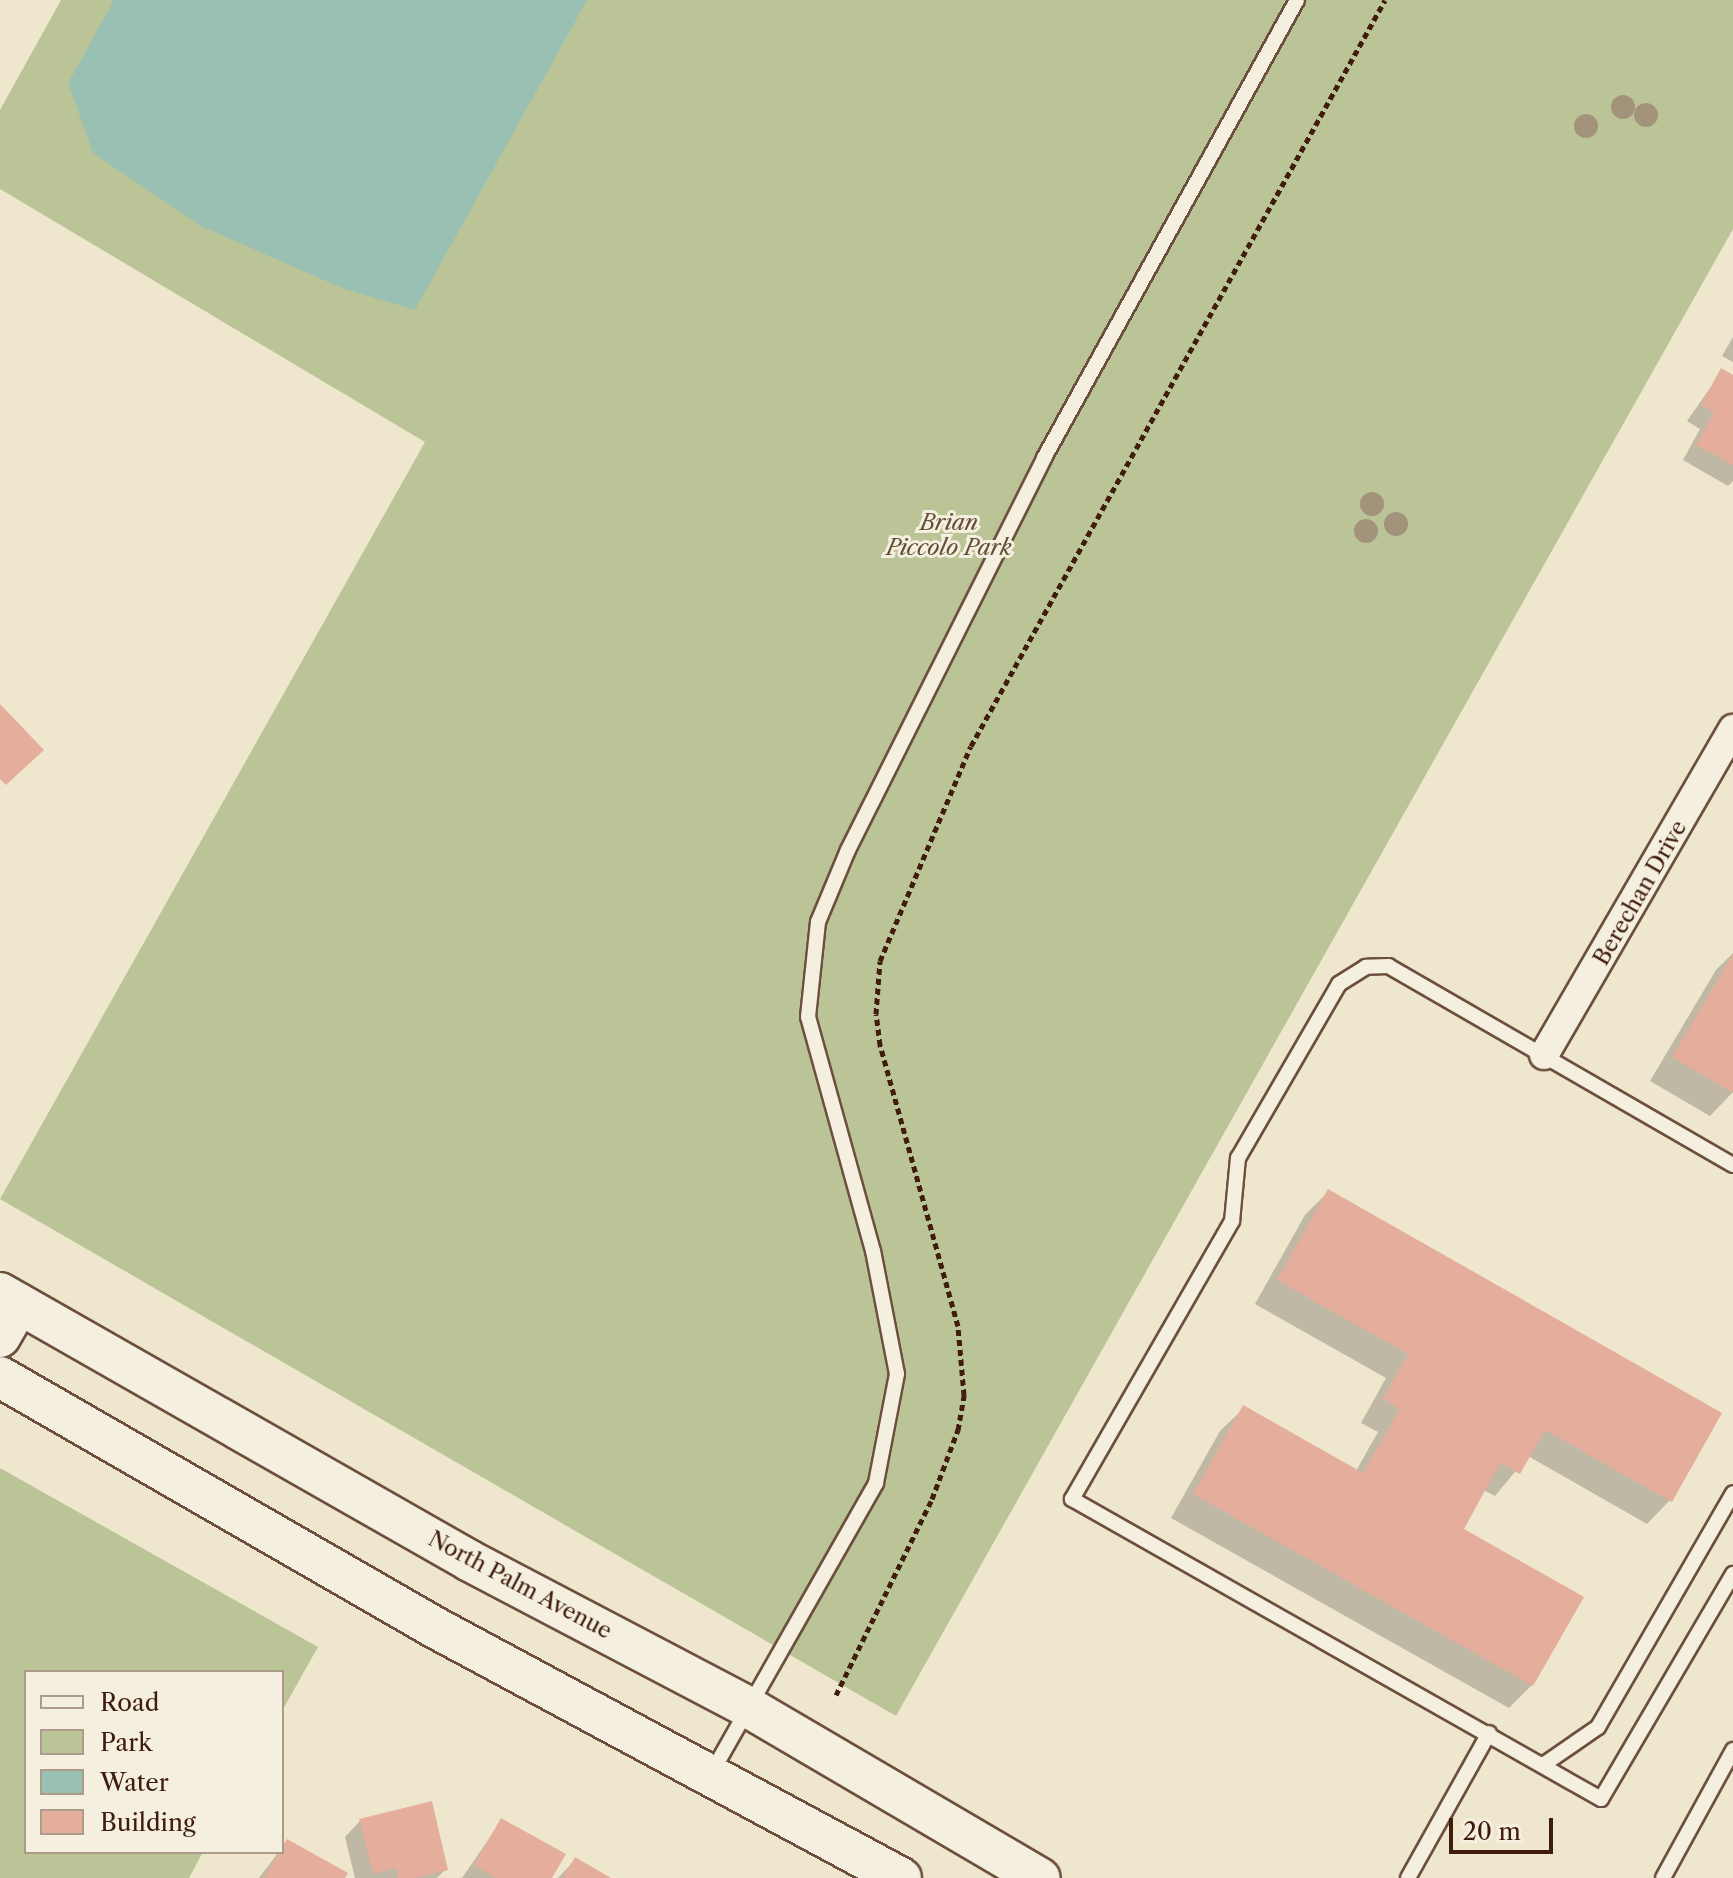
<!DOCTYPE html>
<style>
body{margin:0}
#map{position:relative;width:1733px;height:1878px;overflow:hidden;background:#eee7cd;font-family:"Libre Caslon Text",serif}
div>[style]{position:absolute}
.green>*{inset:0;background:#bbc496}
.water>*{inset:0;background:#9ac0b4}
.shadow>*{inset:0;background:#0003}
.building>*{inset:0;background:#e5ad9c}
.path>*{height:5px;margin-top:-2.5px;transform-origin:0;background:repeating-linear-gradient(90deg,#401c0e 0 6px,transparent 0 10px)}
.roads{filter:drop-shadow(2px 0 #6c4f3e) drop-shadow(-2px 0 #6c4f3e) drop-shadow(0 2px #6c4f3e) drop-shadow(0 -2px #6c4f3e)}
.service>*{height:14px;margin:-7px;padding:0 7px;transform-origin:7px;border-radius:7px;background:#f4efde}
.minor>*{height:28px;margin:-14px;padding:0 14px;transform-origin:14px;border-radius:14px;background:#f4efde}
.secondary>*{height:40px;margin:-20px;padding:0 20px;transform-origin:20px;border-radius:20px;background:#f4efde}
.trees>*{width:24px;height:24px;margin:-12px;border-radius:50%;background:#a3937a}
span{translate:-50% -50%;white-space:nowrap;text-align:center;line-height:1.15;-webkit-text-stroke:6px #f4efde;paint-order:stroke}
.park-label{font-size:22px;color:#654e37;font-style:italic}
.street-label{font-size:22px;color:#401c0e}
.legend{position:absolute;left:24px;top:1670px;width:260px;height:184px;box-sizing:border-box;background:#f4efde;border:2px solid #ac9b8b;margin:0;padding:10px 14px;list-style:none;font-size:24px;color:#401c0e}
.legend li{display:flex;align-items:center;gap:16px;height:40px}
.legend b{width:40px;border:2px solid #ac9b8b}
.scale{position:absolute;left:1449px;top:1818px;width:104px;height:36px;box-sizing:border-box;border:4px solid #401c0e;border-top:0;padding-left:10px;font-size:24px;line-height:28px;white-space:nowrap;color:#401c0e;-webkit-text-stroke:6px #f4efde;paint-order:stroke}
</style>
<div id="map">
<div class="green">
<i style="clip-path:polygon(61px 0,1733px 0,1733px 229px,896px 1716px,0 1199px,425px 442px,0 189px,0 110px)"></i>
<i style="clip-path:polygon(0 1468px,318px 1647px,282px 1711px,282px 1672px,26px 1672px,26px 1852px,203px 1852px,189px 1878px,0 1878px)"></i>
</div>
<div class="water">
<i style="clip-path:polygon(114px 0,587px 0,415px 310px,342px 288px,201px 226px,93px 153px,68px 83px)"></i>
</div>
<div class="shadow">
<i style="clip-path:polygon(1733px 337px,1733px 362px,1722px 356px)"></i>
<i style="clip-path:polygon(1722px 371px,1733px 377px,1733px 481px,1728px 486px,1683px 460px,1700px 429px,1687px 421px)"></i>
<i style="clip-path:polygon(1733px 953px,1733px 1092px,1710px 1116px,1650px 1081px,1716px 970px)"></i>
<i style="clip-path:polygon(1328px 1192px,1670px 1500px,1647px 1524px,1528px 1456px,1495px 1496px,1483px 1490px,1461px 1530px,1532px 1685px,1509px 1708px,1171px 1518px,1220px 1431px,1244px 1408px,1356px 1471px,1378px 1432px,1361px 1423px,1386px 1378px,1255px 1304px,1305px 1215px)"></i>
<i style="clip-path:polygon(502px 1820px,550px 1878px,462px 1878px)"></i>
<i style="clip-path:polygon(360px 1821px,446px 1869px,437px 1878px,355px 1878px,345px 1837px)"></i>
<i style="clip-path:polygon(287px 1841px,343px 1878px,259px 1878px)"></i>
<i style="clip-path:polygon(575px 1860px,607px 1878px,558px 1878px)"></i>
</div>
<div class="building">
<i style="clip-path:polygon(1721px 368px,1733px 375px,1733px 465px,1696px 445px,1714px 413px,1701px 405px)"></i>
<i style="clip-path:polygon(0 704px,44px 750px,6px 785px,0 779px)"></i>
<i style="clip-path:polygon(1733px 954px,1733px 1093px,1672px 1057px)"></i>
<i style="clip-path:polygon(1328px 1189px,1722px 1413px,1672px 1502px,1545px 1430px,1520px 1474px,1500px 1463px,1464px 1529px,1584px 1597px,1533px 1686px,1193px 1494px,1243px 1405px,1363px 1473px,1400px 1409px,1383px 1399px,1408px 1354px,1277px 1280px)"></i>
<i style="clip-path:polygon(432px 1801px,448px 1870px,415px 1878px,398px 1878px,396px 1868px,373px 1874px,359px 1819px)"></i>
<i style="clip-path:polygon(501px 1818px,566px 1854px,552px 1878px,496px 1878px,474px 1865px)"></i>
<i style="clip-path:polygon(287px 1839px,348px 1873px,345px 1878px,264px 1878px)"></i>
<i style="clip-path:polygon(575px 1857px,611px 1878px,563px 1878px)"></i>
</div>
<div class="path">
<i style="left:836px;top:1695px;width:218px;rotate:-63.9deg"></i>
<i style="left:932px;top:1499px;width:74px;rotate:-69.4deg"></i>
<i style="left:958px;top:1430px;width:36px;rotate:-80deg"></i>
<i style="left:964px;top:1395px;width:69px;rotate:-95deg"></i>
<i style="left:958px;top:1326px;width:292px;rotate:-105.5deg"></i>
<i style="left:880px;top:1045px;width:31px;rotate:-97deg"></i>
<i style="left:876px;top:1014px;width:53px;rotate:-85.7deg"></i>
<i style="left:880px;top:961px;width:233px;rotate:-67.1deg"></i>
<i style="left:971px;top:746px;width:853px;rotate:-60.97deg"></i>
</div>
<div class="roads">
<div class="service">
<i style="left:1733px;top:1165px;width:397px;rotate:-150deg"></i>
<i style="left:1389px;top:966px;width:23px;rotate:178deg"></i>
<i style="left:1366px;top:967px;width:32px;rotate:148deg"></i>
<i style="left:1339px;top:984px;width:201px;rotate:120.1deg"></i>
<i style="left:1238px;top:1158px;width:63px;rotate:95.4deg"></i>
<i style="left:1232px;top:1221px;width:321px;rotate:119.9deg"></i>
<i style="left:1072px;top:1499px;width:608px;rotate:29.56deg"></i>
<i style="left:1601px;top:1799px;width:261px;rotate:-59.6deg"></i>
<i style="left:1543px;top:1765px;width:67px;rotate:-34.6deg"></i>
<i style="left:1598px;top:1727px;width:270px;rotate:-60deg"></i>
<i style="left:712px;top:1772px;width:332px;rotate:-60.4deg"></i>
<i style="left:876px;top:1483px;width:111px;rotate:-79.1deg"></i>
<i style="left:897px;top:1374px;width:125px;rotate:-101deg"></i>
<i style="left:873px;top:1251px;width:243px;rotate:-105.5deg"></i>
<i style="left:808px;top:1017px;width:96px;rotate:-84deg"></i>
<i style="left:818px;top:922px;width:78px;rotate:-67.4deg"></i>
<i style="left:848px;top:850px;width:438px;rotate:-63.4deg"></i>
<i style="left:1044px;top:458px;width:523px;rotate:-61.08deg"></i>
<i style="left:1408px;top:1878px;width:166px;rotate:-60.8deg"></i>
<i style="left:1663px;top:1878px;width:146px;rotate:-61.3deg"></i>
</div>
<div class="minor">
<i style="left:1544px;top:1055px;width:377px;rotate:-59.9deg"></i>
</div>
<div class="secondary">
<i style="left:0;top:1293px;width:541px;rotate:29.69deg"></i>
<i style="left:470px;top:1561px;width:314px;rotate:27.7deg"></i>
<i style="left:748px;top:1707px;width:338px;rotate:30.4deg"></i>
<i style="left:0;top:1337px;width:38px;rotate:-60deg"></i>
<i style="left:0;top:1377px;width:501px;rotate:29.94deg"></i>
<i style="left:434px;top:1627px;width:530px;rotate:28.26deg"></i>
</div>
</div>
<div class="trees">
<i style="left:1623px;top:107px"></i>
<i style="left:1646px;top:115px"></i>
<i style="left:1586px;top:126px"></i>
<i style="left:1372px;top:504px"></i>
<i style="left:1396px;top:524px"></i>
<i style="left:1366px;top:531px"></i>
</div>
<div class="park-label">
<span style="left:949px;top:535px">Brian<br>Piccolo Park</span>
</div>
<div class="street-label">
<span style="left:1640px;top:893px;rotate:-60deg">Berechan Drive</span>
<span style="left:520px;top:1585px;rotate:28deg">North Palm Avenue</span>
</div>
<ul class="legend">
<li><b style="height:10px;background:#f4efde"></b>Road</li>
<li><b style="height:22px;background:#bbc496"></b>Park</li>
<li><b style="height:22px;background:#9ac0b4"></b>Water</li>
<li><b style="height:22px;background:#e5ad9c"></b>Building</li>
</ul>
<div class="scale">20 m</div>
</div>
